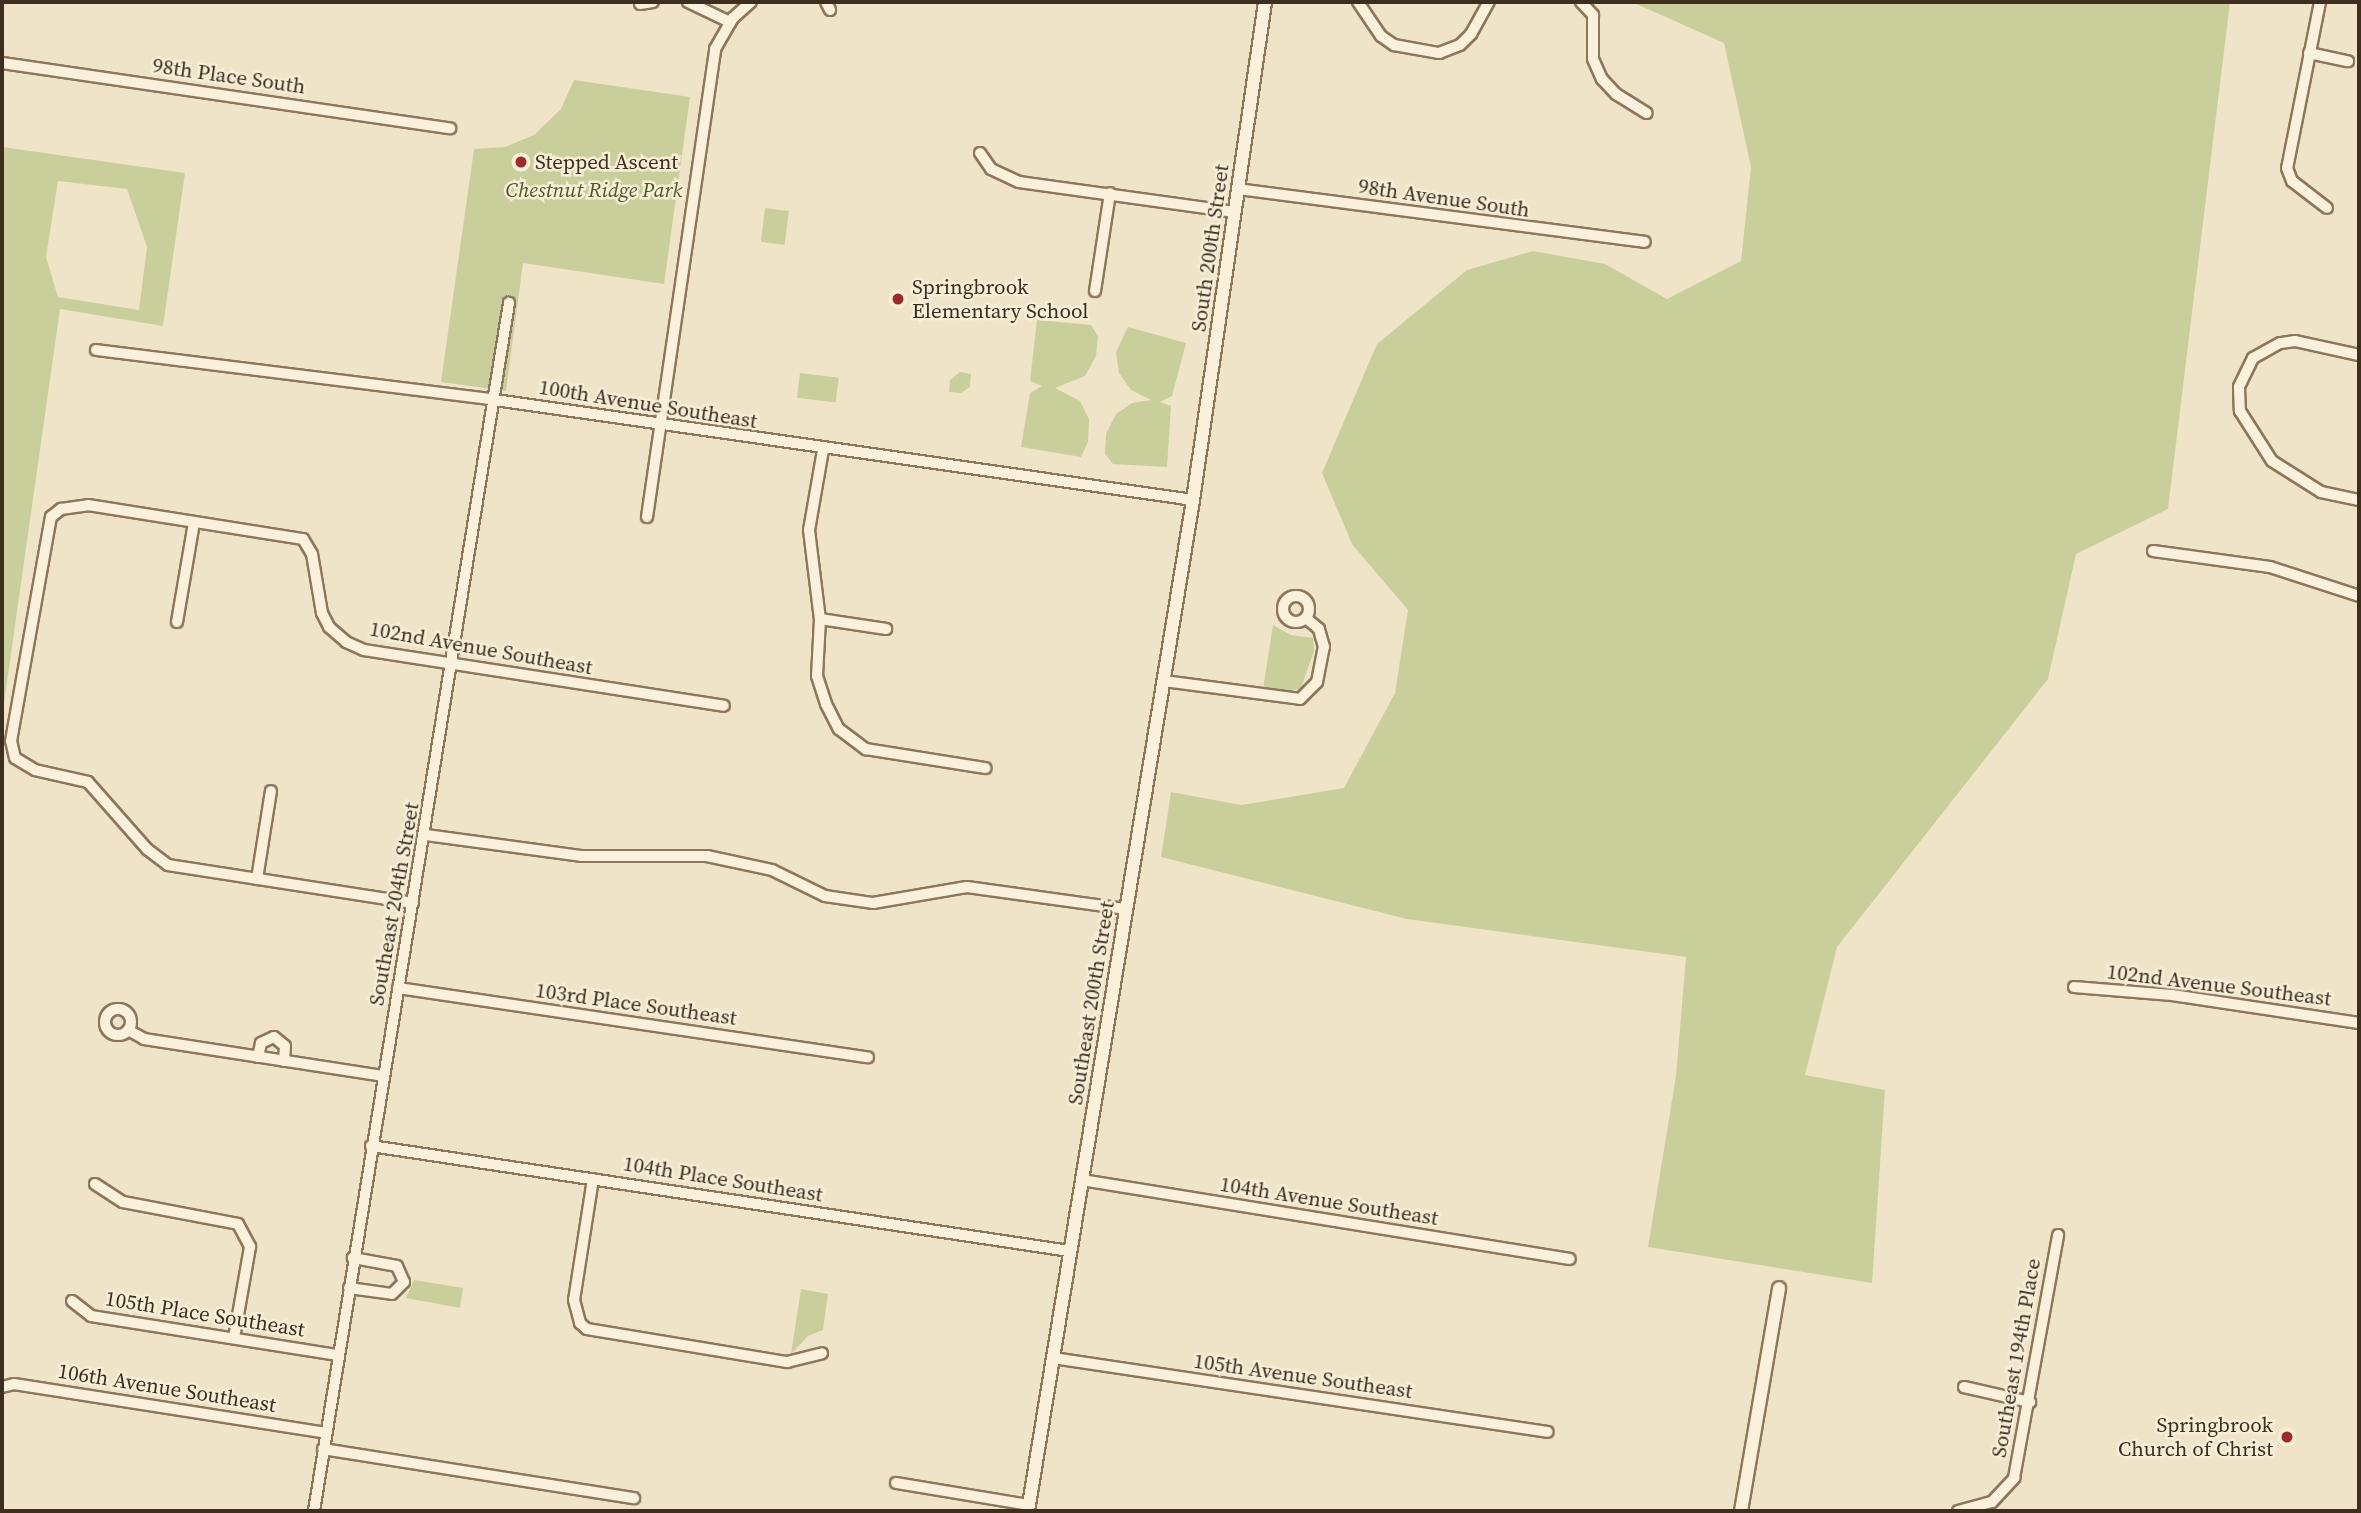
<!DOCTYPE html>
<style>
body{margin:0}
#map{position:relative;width:2361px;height:1513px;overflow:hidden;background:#f0e4c8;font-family:"Source Serif 4",serif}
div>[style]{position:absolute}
.green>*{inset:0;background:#c9cf9b;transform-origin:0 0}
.roads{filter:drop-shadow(2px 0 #8d765c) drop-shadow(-2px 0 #8d765c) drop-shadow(0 2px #8d765c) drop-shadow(0 -2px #8d765c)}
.minor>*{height:10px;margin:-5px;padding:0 5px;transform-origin:5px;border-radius:5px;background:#faf1dc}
.minor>.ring{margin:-5px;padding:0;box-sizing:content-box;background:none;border:10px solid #faf1dc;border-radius:50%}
.tertiary>*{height:12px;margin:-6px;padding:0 6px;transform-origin:6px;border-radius:6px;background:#faf1dc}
.dots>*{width:19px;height:19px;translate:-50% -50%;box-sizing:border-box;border:4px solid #f7eed8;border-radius:50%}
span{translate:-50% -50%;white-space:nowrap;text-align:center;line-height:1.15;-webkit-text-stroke:5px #f7eed8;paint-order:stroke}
.street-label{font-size:21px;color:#3d2e20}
.poi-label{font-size:21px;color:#3d2e20}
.left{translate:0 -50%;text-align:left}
.right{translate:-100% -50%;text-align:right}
.park-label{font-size:21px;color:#4d5a26;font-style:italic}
.frame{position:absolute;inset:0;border:4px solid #3d2e20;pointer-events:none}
</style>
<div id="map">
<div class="green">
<i style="clip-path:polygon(1632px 2px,2230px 2px,2168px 509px,2076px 554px,2048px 679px,1837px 947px,1805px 1075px,1885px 1090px,1872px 1283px,1648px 1247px,1676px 1076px,1686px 957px,1407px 919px,1161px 857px,1171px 792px,1241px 805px,1344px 788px,1395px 693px,1408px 610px,1352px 544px,1322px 473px,1377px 344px,1467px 270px,1533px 251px,1605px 264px,1667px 299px,1741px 261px,1751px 167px,1724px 43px)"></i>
<i style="clip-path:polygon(574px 80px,690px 97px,664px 284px,523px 263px,506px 391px,441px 382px,474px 149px,505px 147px,534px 135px,561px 109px)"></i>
<i style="clip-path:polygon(evenodd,2px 147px,185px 173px,163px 326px,60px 309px,2px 717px,2px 147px,58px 181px,127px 189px,147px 247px,139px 310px,58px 297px,46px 257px,58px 181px)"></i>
<i style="left:765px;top:208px;width:24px;height:34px;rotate:7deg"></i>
<i style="clip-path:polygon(1037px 320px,1091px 325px,1098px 336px,1096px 356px,1085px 376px,1055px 388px,1080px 401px,1089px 419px,1088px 442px,1081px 457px,1021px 447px,1030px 393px,1042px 386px,1030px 381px)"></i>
<i style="clip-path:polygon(1128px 327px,1186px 343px,1172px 396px,1160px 402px,1171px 406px,1167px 467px,1113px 464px,1105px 454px,1106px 434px,1116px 414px,1132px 403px,1151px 400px,1131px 390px,1119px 373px,1116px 352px)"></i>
<i style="clip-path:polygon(960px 372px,971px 374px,970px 387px,961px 393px,949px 392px,950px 380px)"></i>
<i style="left:800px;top:373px;width:39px;height:25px;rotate:7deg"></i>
<i style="clip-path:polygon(1273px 625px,1291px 635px,1313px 638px,1314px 651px,1301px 688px,1289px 692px,1263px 689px)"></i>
<i style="clip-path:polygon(414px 1280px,463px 1288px,460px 1308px,406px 1298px)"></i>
<i style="clip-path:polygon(801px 1289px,828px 1294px,823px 1330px,808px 1336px,791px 1354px)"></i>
</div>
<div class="roads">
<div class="minor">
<i style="left:688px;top:2px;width:47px;rotate:25.5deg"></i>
<i style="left:826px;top:2px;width:9px;rotate:63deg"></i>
<i style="left:1358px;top:2px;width:41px;rotate:55.9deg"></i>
<i style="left:1381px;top:36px;width:16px;rotate:35deg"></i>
<i style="left:1394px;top:45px;width:46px;rotate:10.1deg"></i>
<i style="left:1439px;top:53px;width:22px;rotate:-21deg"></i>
<i style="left:1460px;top:45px;width:16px;rotate:-45deg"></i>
<i style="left:1471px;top:34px;width:37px;rotate:-61deg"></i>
<i style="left:1581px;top:2px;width:18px;rotate:47deg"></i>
<i style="left:1593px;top:15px;width:44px;rotate:90deg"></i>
<i style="left:1593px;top:59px;width:22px;rotate:66deg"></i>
<i style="left:1602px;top:79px;width:21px;rotate:47deg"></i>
<i style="left:1616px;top:94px;width:36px;rotate:32deg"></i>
<i style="left:2320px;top:2px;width:169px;rotate:101.2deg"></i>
<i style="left:2287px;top:168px;width:14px;rotate:69deg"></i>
<i style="left:2292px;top:181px;width:44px;rotate:37.6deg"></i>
<i style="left:640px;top:4px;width:13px;rotate:-9deg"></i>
<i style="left:2309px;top:53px;width:40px;rotate:12deg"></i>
<i style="left:2px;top:63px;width:453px;rotate:8.3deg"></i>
<i style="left:980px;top:153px;width:19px;rotate:55deg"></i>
<i style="left:991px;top:169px;width:31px;rotate:25deg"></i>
<i style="left:1019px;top:182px;width:218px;rotate:7.9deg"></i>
<i style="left:1238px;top:189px;width:410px;rotate:7.4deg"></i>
<i style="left:1095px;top:291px;width:99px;rotate:-81.3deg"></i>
<i style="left:96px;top:350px;width:402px;rotate:7.1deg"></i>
<i style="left:495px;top:400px;width:705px;rotate:8.15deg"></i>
<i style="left:2359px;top:355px;width:66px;rotate:-167.7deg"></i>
<i style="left:2295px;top:341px;width:15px;rotate:172deg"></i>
<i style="left:2280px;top:343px;width:31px;rotate:151deg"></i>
<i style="left:2253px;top:358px;width:32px;rotate:116deg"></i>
<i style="left:2239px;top:387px;width:24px;rotate:88deg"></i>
<i style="left:2240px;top:411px;width:59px;rotate:57.4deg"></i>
<i style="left:2272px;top:461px;width:58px;rotate:32.3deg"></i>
<i style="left:2321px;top:492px;width:39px;rotate:12deg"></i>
<i style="left:823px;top:450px;width:81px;rotate:99.9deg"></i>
<i style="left:809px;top:530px;width:90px;rotate:83deg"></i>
<i style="left:820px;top:619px;width:57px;rotate:93deg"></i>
<i style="left:817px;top:676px;width:29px;rotate:72deg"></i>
<i style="left:826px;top:704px;width:28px;rotate:63deg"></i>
<i style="left:839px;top:729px;width:34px;rotate:37deg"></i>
<i style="left:866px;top:749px;width:121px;rotate:9.1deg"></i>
<i style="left:647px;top:517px;width:473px;rotate:-81.7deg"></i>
<i style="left:715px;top:49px;width:36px;rotate:-60deg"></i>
<i style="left:733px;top:18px;width:24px;rotate:-42deg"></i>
<i style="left:2153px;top:551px;width:118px;rotate:7.8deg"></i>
<i style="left:2270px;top:567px;width:94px;rotate:18deg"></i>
<i class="ring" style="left:1283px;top:596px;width:16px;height:16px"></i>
<i style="left:820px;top:619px;width:67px;rotate:8.6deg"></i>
<i style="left:177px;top:622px;width:100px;rotate:-80.3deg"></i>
<i style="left:1164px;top:681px;width:137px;rotate:7.5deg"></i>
<i style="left:1300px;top:699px;width:24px;rotate:-45deg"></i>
<i style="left:1317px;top:682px;width:36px;rotate:-79deg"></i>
<i style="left:1324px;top:647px;width:19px;rotate:-106deg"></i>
<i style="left:1319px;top:629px;width:17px;rotate:-140deg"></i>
<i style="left:426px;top:835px;width:156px;rotate:7.7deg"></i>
<i style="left:581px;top:856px;width:126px"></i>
<i style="left:707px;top:856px;width:66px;rotate:12.2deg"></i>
<i style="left:772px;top:870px;width:59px;rotate:26.1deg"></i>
<i style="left:825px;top:896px;width:49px;rotate:8.3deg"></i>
<i style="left:873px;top:903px;width:95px;rotate:-9.7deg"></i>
<i style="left:967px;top:887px;width:161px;rotate:7.9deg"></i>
<i style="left:257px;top:879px;width:89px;rotate:-81deg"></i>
<i style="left:413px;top:903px;width:248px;rotate:-171.2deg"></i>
<i style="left:168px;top:865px;width:26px;rotate:-143deg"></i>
<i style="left:147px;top:849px;width:89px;rotate:-131.4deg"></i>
<i style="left:88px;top:782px;width:54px;rotate:-167.2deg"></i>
<i style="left:35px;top:770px;width:23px;rotate:-149deg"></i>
<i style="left:15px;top:758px;width:17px;rotate:-103deg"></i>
<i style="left:11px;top:741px;width:228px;rotate:-79.9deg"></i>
<i style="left:51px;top:517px;width:13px;rotate:-39deg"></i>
<i style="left:61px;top:509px;width:27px;rotate:-8deg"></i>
<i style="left:88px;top:505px;width:218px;rotate:9deg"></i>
<i style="left:303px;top:539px;width:17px;rotate:59deg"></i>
<i style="left:312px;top:554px;width:60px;rotate:80.4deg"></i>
<i style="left:322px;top:613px;width:16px;rotate:63deg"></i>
<i style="left:329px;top:627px;width:23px;rotate:41deg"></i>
<i style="left:346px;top:642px;width:20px;rotate:24deg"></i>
<i style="left:364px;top:650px;width:364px;rotate:8.8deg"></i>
<i style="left:2074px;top:987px;width:98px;rotate:4.7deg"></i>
<i style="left:2172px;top:995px;width:189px;rotate:8.5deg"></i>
<i style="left:398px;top:988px;width:475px;rotate:8.4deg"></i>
<i class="ring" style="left:105px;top:1009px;width:16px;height:16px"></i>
<i style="left:128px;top:1030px;width:18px;rotate:29deg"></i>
<i style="left:144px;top:1039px;width:243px;rotate:8.8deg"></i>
<i style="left:258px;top:1057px;width:14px;rotate:-78deg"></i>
<i style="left:261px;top:1043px;width:14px;rotate:-25deg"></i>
<i style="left:274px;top:1037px;width:14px;rotate:39deg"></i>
<i style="left:285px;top:1046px;width:15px;rotate:94deg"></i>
<i style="left:371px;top:1146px;width:706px;rotate:8.55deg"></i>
<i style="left:593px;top:1179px;width:122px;rotate:98.9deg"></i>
<i style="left:574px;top:1300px;width:24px;rotate:75deg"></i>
<i style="left:580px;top:1323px;width:9px;rotate:41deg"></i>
<i style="left:587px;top:1329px;width:203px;rotate:9.4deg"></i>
<i style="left:787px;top:1362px;width:36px;rotate:-14deg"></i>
<i style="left:1082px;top:1180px;width:494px;rotate:9.2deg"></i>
<i style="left:95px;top:1184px;width:33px;rotate:33deg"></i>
<i style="left:123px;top:1202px;width:117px;rotate:10.8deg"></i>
<i style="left:238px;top:1224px;width:26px;rotate:62deg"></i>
<i style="left:250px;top:1247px;width:92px;rotate:100deg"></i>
<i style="left:349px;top:1288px;width:43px;rotate:7.9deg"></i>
<i style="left:392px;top:1294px;width:17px;rotate:-45deg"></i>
<i style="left:404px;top:1282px;width:17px;rotate:-114deg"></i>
<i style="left:397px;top:1266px;width:45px;rotate:-169.7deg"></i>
<i style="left:72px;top:1301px;width:24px;rotate:38deg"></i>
<i style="left:91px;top:1316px;width:250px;rotate:9deg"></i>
<i style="left:1053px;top:1358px;width:500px;rotate:8.5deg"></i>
<i style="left:2px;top:1387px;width:12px;rotate:-14deg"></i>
<i style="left:14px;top:1384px;width:316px;rotate:8.9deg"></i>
<i style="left:1964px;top:1387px;width:68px;rotate:12.8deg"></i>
<i style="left:323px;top:1449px;width:315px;rotate:9deg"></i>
<i style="left:896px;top:1483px;width:135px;rotate:9.4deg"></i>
<i style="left:314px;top:1511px;width:1224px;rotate:-80.83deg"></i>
<i style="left:1958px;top:1511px;width:35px;rotate:-15deg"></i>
<i style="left:1992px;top:1502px;width:33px;rotate:-47deg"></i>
<i style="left:2014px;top:1478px;width:247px;rotate:-79.7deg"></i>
</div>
<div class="tertiary">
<i style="left:1028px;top:1511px;width:1024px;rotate:-80.73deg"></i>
<i style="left:1193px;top:500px;width:503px;rotate:-81.77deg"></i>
<i style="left:1741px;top:1511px;width:226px;rotate:-80.3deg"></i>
</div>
</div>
<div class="dots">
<i style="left:521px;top:162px;background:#9e2a2b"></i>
<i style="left:898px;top:299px;background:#9e2a2b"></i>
<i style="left:2287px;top:1437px;background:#9e2a2b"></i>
</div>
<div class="street-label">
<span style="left:229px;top:76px;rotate:8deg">98th Place South</span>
<span style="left:1444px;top:198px;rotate:8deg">98th Avenue South</span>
<span style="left:1210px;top:248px;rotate:-82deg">South 200th Street</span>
<span style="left:648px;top:404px;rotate:9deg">100th Avenue Southeast</span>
<span style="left:481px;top:648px;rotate:10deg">102nd Avenue Southeast</span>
<span style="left:394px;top:904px;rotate:-80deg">Southeast 204th Street</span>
<span style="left:2219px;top:985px;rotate:7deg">102nd Avenue Southeast</span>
<span style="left:1091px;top:1003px;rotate:-81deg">Southeast 200th Street</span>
<span style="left:636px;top:1004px;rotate:8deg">103rd Place Southeast</span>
<span style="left:723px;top:1179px;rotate:9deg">104th Place Southeast</span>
<span style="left:1329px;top:1201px;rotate:9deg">104th Avenue Southeast</span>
<span style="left:205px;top:1314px;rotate:9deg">105th Place Southeast</span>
<span style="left:2016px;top:1358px;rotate:-80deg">Southeast 194th Place</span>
<span style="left:1303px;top:1376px;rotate:8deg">105th Avenue Southeast</span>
<span style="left:167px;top:1388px;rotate:9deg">106th Avenue Southeast</span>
</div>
<div class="poi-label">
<span class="left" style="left:535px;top:162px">Stepped Ascent</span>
<span class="left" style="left:912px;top:299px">Springbrook<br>Elementary School</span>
<span class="right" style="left:2273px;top:1437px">Springbrook<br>Church of Christ</span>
</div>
<div class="park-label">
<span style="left:594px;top:190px">Chestnut Ridge Park</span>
</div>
<div class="frame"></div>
</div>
